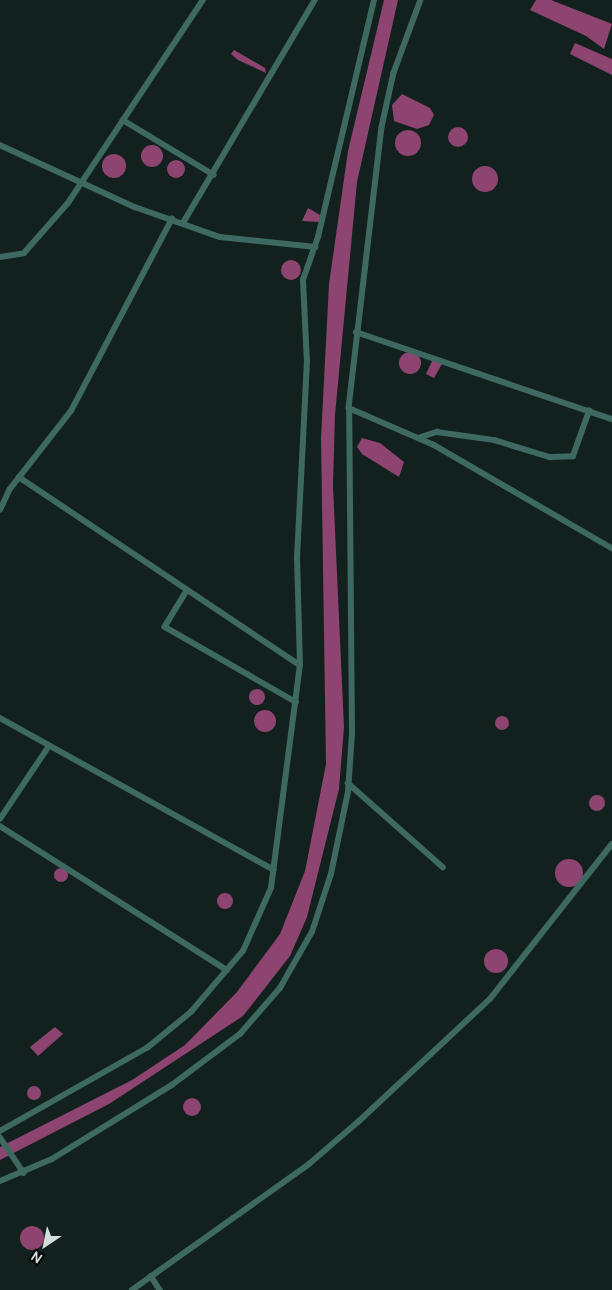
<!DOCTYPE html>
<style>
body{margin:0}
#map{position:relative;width:612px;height:1290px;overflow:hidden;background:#12201e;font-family:Cabin,sans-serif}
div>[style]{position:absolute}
.water>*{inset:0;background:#8d4470}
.round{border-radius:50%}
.street>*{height:5.5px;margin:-2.75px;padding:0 2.75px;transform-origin:2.75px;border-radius:2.75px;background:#3d6961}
span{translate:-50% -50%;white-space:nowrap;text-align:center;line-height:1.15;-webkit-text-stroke:4px #040908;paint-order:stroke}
.north{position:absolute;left:20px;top:1220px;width:50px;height:50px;-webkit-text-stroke:4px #040908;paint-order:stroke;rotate:214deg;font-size:14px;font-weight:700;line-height:20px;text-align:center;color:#d4dddb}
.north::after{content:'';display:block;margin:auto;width:18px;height:22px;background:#d4dddb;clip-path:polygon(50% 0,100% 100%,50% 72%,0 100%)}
</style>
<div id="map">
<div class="water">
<i style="clip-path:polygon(384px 0,398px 0,357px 182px,335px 415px,333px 486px,344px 727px,339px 789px,307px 917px,290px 956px,243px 1016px,109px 1104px,0 1160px,0 1147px,132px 1080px,185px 1045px,237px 992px,280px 934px,305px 871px,326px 764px,321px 438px,329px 284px,348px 151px)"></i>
<i style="clip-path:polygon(536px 0,551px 0,612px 24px,604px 49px,586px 36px,530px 10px)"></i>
<i style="clip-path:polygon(575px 43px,612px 59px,612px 75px,570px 54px)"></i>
<i style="clip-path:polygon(234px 50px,265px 68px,266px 73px,238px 60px,231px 54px)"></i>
<i style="clip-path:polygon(402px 94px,430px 108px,434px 115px,429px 125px,417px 129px,394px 121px,392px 105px)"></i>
<i class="round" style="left:448px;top:127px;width:20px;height:20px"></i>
<i class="round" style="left:395px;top:130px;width:26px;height:26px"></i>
<i class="round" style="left:141px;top:145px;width:22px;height:22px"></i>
<i class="round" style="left:102px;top:154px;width:24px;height:24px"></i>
<i class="round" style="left:167px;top:160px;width:18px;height:18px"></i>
<i class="round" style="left:472px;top:166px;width:26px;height:26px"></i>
<i style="clip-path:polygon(308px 208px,320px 215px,319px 222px,302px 221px)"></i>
<i class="round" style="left:281px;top:260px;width:20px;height:20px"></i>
<i class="round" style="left:399px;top:352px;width:22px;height:22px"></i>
<i style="clip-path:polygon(433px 359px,442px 364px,434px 378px,426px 374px)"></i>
<i style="clip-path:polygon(362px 438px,380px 443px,404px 462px,399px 477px,362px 454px,357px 447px)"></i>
<i class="round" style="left:249px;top:689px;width:16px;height:16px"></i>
<i class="round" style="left:254px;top:710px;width:22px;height:22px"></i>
<i class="round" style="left:495px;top:716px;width:14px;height:14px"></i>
<i class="round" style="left:589px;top:795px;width:16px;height:16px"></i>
<i class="round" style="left:555px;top:859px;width:28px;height:28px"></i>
<i class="round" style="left:54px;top:868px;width:14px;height:14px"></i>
<i class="round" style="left:217px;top:893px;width:16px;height:16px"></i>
<i class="round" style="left:484px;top:949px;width:24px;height:24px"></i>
<i style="clip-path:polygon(55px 1027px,63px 1034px,38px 1056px,30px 1047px)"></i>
<i class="round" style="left:27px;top:1086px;width:14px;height:14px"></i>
<i class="round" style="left:183px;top:1098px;width:18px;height:18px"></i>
<i class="round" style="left:20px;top:1226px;width:24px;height:24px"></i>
</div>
<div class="street">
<i style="left:421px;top:0;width:78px;rotate:110.3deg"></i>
<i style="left:394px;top:73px;width:55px;rotate:102.5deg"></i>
<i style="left:382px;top:127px;width:283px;rotate:96.7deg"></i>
<i style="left:349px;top:408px;width:93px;rotate:23.5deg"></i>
<i style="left:434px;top:445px;width:206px;rotate:30.1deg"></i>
<i style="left:123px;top:120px;width:106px;rotate:31.1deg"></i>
<i style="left:0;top:145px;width:149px;rotate:24.7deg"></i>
<i style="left:135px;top:207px;width:90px;rotate:19.4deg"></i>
<i style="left:220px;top:237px;width:96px;rotate:6deg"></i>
<i style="left:183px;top:223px;width:259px;rotate:-59.4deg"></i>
<i style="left:0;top:257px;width:24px;rotate:-9deg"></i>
<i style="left:24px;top:253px;width:67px;rotate:-48.7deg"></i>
<i style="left:68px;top:203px;width:244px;rotate:-56.4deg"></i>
<i style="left:356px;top:332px;width:270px;rotate:18.8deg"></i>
<i style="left:418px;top:438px;width:20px;rotate:-18deg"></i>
<i style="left:437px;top:432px;width:58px;rotate:8deg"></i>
<i style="left:494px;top:440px;width:59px;rotate:16.9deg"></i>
<i style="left:550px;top:457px;width:23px;rotate:-2deg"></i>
<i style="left:573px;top:456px;width:48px;rotate:-70.4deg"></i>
<i style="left:19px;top:477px;width:338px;rotate:33.8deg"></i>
<i style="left:0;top:510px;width:23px;rotate:-65deg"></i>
<i style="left:10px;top:489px;width:99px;rotate:-52deg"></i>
<i style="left:71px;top:411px;width:217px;rotate:-62.3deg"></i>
<i style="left:187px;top:591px;width:42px;rotate:121.4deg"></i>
<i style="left:165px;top:627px;width:151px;rotate:29.8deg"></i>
<i style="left:0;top:718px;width:313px;rotate:29deg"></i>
<i style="left:348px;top:783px;width:127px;rotate:41.5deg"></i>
<i style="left:0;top:819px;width:88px;rotate:-56.1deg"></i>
<i style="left:0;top:826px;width:269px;rotate:32.4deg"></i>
<i style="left:0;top:1131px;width:169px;rotate:-29.5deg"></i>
<i style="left:147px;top:1048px;width:57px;rotate:-39.3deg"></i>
<i style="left:191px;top:1012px;width:80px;rotate:-49.6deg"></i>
<i style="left:243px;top:951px;width:69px;rotate:-66deg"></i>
<i style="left:271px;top:888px;width:225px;rotate:-82.6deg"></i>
<i style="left:300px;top:665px;width:107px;rotate:-91.6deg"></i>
<i style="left:297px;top:558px;width:195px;rotate:-87.1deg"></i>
<i style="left:307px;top:363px;width:83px;rotate:-92.8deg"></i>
<i style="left:303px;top:280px;width:46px;rotate:-70.8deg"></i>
<i style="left:318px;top:237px;width:244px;rotate:-76.7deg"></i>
<i style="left:0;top:1137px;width:43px;rotate:56.3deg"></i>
<i style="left:0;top:1181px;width:56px;rotate:-22.9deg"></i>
<i style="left:52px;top:1159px;width:141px;rotate:-31.7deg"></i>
<i style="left:172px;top:1085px;width:85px;rotate:-36.9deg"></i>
<i style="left:240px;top:1034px;width:61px;rotate:-49deg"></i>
<i style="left:280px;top:988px;width:64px;rotate:-60.3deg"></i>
<i style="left:312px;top:932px;width:61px;rotate:-71.9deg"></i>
<i style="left:331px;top:874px;width:84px;rotate:-78.3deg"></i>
<i style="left:348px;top:792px;width:58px;rotate:-86.1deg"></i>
<i style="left:352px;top:734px;width:326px;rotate:-90.5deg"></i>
<i style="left:151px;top:1276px;width:17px;rotate:57deg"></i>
<i style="left:132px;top:1290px;width:217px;rotate:-35.4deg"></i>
<i style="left:309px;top:1164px;width:65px;rotate:-40.6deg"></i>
<i style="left:358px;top:1122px;width:180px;rotate:-43deg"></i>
<i style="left:490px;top:999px;width:197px;rotate:-51.8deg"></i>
</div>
<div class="north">N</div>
</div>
